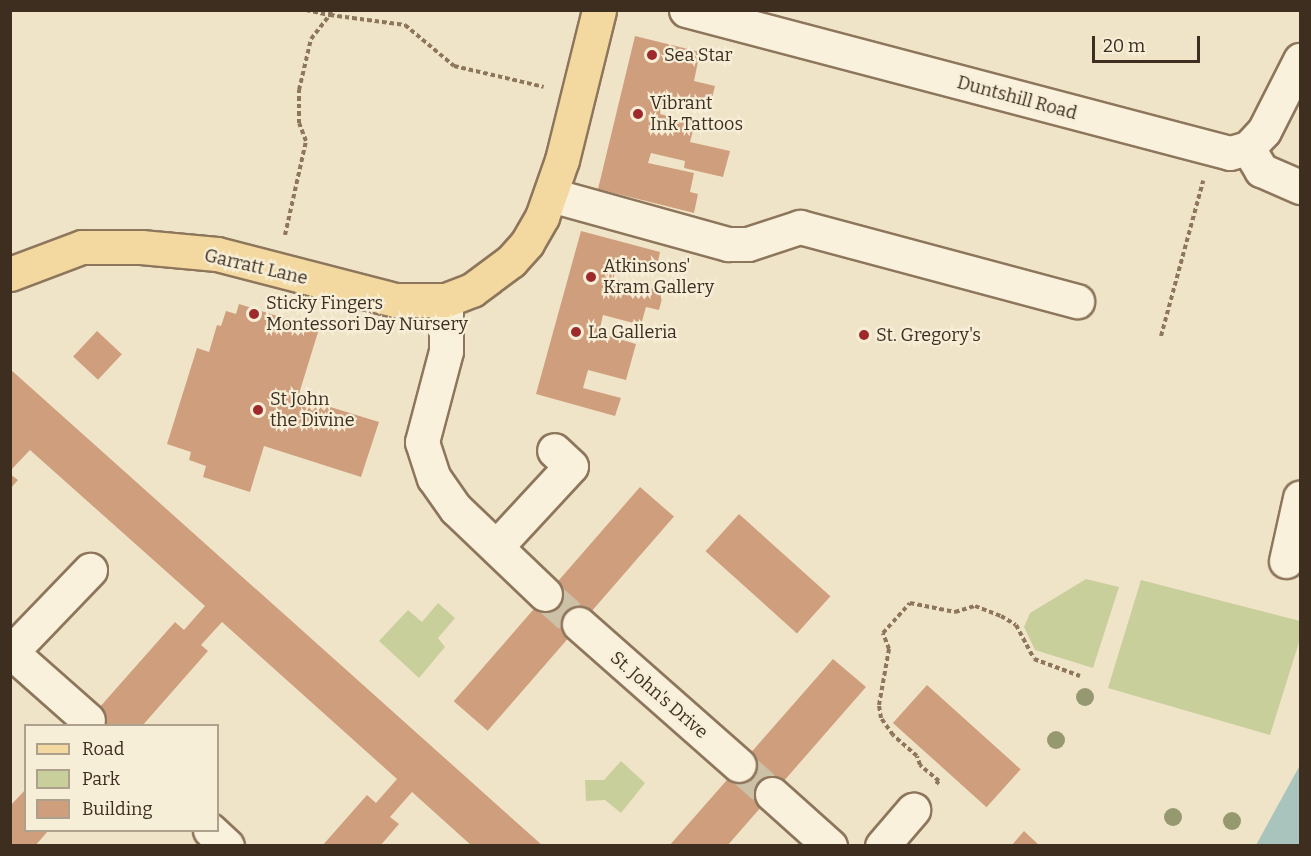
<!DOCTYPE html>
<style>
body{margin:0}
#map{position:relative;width:1311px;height:856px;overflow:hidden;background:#f0e4c8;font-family:Bitter,serif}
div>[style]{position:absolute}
.green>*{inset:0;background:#c9cf9b}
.water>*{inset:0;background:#a9c4bc}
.building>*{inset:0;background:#cf9f7d;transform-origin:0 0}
.minor-tunnel>*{height:33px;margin-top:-16.5px;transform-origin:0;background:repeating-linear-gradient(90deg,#ccc0a6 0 33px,transparent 0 49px)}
.path>*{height:4px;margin-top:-2px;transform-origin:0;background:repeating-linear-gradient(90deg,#8d765c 0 4.5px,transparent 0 7.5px)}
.roads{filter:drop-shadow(2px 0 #8d765c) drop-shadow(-2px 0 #8d765c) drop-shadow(0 2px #8d765c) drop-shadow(0 -2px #8d765c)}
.minor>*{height:33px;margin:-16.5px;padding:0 16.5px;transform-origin:16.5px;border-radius:16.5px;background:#faf1dc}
.major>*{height:33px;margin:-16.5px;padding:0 16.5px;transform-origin:16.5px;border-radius:16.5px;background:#f3d9a0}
.trees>*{width:18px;height:18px;margin:-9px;border-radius:50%;background:#96986f}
.dots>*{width:16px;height:16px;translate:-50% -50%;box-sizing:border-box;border:3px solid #f7eed8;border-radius:50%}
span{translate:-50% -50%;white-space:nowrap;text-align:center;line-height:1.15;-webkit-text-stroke:4.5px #f7eed8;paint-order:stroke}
.poi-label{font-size:18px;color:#3d2e20}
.left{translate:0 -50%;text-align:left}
.street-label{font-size:18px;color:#3d2e20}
.frame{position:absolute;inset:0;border:12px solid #3d2e20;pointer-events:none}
.legend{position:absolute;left:24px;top:724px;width:195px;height:108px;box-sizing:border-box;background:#f7eed8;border:2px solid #ada18e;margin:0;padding:8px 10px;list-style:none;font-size:18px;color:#3d2e20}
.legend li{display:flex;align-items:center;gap:12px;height:30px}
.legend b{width:30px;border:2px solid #ada18e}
.scale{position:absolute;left:1092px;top:36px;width:108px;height:27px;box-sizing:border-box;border:3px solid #3d2e20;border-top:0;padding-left:8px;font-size:18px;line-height:21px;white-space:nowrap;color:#3d2e20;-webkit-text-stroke:4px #f7eed8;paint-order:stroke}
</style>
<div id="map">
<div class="green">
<i style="clip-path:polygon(1086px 579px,1119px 587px,1093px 668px,1035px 650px,1024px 627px,1030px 613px)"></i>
<i style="clip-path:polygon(1141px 580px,1300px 621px,1300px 639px,1270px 735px,1108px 688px)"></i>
<i style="clip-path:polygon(438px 603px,455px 618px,438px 638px,445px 647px,419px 678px,379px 641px,408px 610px,422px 622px)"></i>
<i style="clip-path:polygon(621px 761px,645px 783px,621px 813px,605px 800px,586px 801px,585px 780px,604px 780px)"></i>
</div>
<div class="water">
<i style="clip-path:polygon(1300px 765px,1300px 845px,1256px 845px)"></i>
</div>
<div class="building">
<i style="clip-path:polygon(635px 36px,700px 52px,694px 81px,715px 86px,710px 106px,664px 95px,660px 114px,695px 123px,690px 142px,730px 151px,723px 177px,684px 168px,685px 161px,651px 153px,648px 163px,694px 173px,690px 192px,698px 194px,694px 213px,598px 189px)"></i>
<i style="clip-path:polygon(581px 231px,660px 252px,656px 271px,619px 260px,613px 279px,664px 291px,659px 310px,646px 307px,641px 325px,603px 315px,599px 333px,636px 344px,626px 380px,588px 370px,583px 388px,621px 398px,615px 416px,536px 394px)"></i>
<i style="clip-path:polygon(239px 304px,319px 329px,298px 397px,379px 422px,361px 477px,264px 446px,250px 492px,203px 477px,206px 466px,189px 460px,191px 452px,167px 444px,197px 348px,209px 352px,217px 325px,221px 326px,226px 311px,236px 314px)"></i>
<i style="left:97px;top:331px;width:34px;height:35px;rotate:43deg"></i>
<i style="clip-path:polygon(10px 369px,543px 846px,472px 846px,412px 792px,390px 817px,399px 824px,380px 846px,322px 846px,367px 795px,376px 803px,397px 779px,222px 622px,201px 645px,208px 651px,142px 726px,83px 726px,175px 622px,184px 630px,205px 606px,30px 450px,10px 471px)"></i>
<i style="clip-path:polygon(10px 474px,18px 480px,10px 489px)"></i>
<i style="left:640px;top:487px;width:45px;height:284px;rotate:41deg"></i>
<i style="left:739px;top:514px;width:123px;height:50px;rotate:42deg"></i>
<i style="clip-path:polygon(833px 659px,866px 687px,727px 846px,669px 846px)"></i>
<i style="left:927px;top:685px;width:126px;height:51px;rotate:42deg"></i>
<i style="clip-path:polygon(26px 789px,26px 831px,48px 831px,35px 846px,10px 846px,10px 806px)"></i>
<i style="clip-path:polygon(1024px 831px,1040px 846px,1011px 846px)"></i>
</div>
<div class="minor-tunnel">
<i style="left:545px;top:594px;width:45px;rotate:41.4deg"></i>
<i style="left:739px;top:765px;width:44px;rotate:41.3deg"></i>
</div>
<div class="path">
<i style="left:306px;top:10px;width:25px;rotate:12deg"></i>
<i style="left:330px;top:15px;width:5px;rotate:-79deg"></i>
<i style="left:285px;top:235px;width:96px;rotate:-77.4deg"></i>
<i style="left:306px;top:141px;width:19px;rotate:-111deg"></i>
<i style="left:299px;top:123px;width:33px;rotate:-90deg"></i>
<i style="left:299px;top:90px;width:52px;rotate:-76.8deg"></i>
<i style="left:311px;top:39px;width:31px;rotate:-52deg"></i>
<i style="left:330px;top:15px;width:76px;rotate:7.6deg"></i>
<i style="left:405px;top:25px;width:64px;rotate:39.9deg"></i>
<i style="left:454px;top:66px;width:92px;rotate:13.1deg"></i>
<i style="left:1161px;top:336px;width:161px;rotate:-74.8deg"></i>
<i style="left:936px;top:784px;width:4px;rotate:-45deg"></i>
<i style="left:939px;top:781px;width:25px;rotate:-140deg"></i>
<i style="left:920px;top:765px;width:9px;rotate:-108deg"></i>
<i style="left:917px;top:756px;width:32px;rotate:-139deg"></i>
<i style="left:893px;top:735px;width:21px;rotate:-125deg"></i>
<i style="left:881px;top:718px;width:13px;rotate:-99deg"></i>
<i style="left:879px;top:705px;width:57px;rotate:-79.9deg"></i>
<i style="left:889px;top:649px;width:17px;rotate:-111deg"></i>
<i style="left:883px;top:633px;width:40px;rotate:-48deg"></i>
<i style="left:910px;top:603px;width:46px;rotate:11.3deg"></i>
<i style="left:955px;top:612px;width:21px;rotate:-17deg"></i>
<i style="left:975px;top:606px;width:28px;rotate:21deg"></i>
<i style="left:1001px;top:616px;width:17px;rotate:31deg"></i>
<i style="left:1016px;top:625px;width:38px;rotate:62deg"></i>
<i style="left:1034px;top:659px;width:49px;rotate:20.3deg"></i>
</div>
<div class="roads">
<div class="minor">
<i style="left:686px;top:10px;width:562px;rotate:14.73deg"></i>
<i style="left:1230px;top:153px;width:19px;rotate:-16deg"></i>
<i style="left:1248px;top:148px;width:23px;rotate:-47deg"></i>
<i style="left:1264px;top:131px;width:80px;rotate:-63.1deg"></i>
<i style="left:1248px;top:148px;width:26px;rotate:59deg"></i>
<i style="left:1261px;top:170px;width:43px;rotate:23.6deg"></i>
<i style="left:551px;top:195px;width:184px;rotate:15.5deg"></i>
<i style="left:728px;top:244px;width:20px"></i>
<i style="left:748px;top:244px;width:55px;rotate:-18.1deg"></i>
<i style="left:800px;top:227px;width:287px;rotate:15deg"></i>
<i style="left:446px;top:300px;width:51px;rotate:90deg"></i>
<i style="left:446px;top:351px;width:94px;rotate:104.8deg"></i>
<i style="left:422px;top:442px;width:38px;rotate:72deg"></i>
<i style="left:434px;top:478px;width:38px;rotate:55deg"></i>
<i style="left:456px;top:509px;width:123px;rotate:43.7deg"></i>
<i style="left:496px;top:547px;width:110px;rotate:-47.2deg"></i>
<i style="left:571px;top:466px;width:23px;rotate:-137deg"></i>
<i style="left:1286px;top:561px;width:65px;rotate:-77.5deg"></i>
<i style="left:579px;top:624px;width:213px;rotate:41.4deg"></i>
<i style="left:10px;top:651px;width:104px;rotate:41.5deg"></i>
<i style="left:11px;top:652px;width:114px;rotate:-46.1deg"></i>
<i style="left:772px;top:794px;width:78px;rotate:41.9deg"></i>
<i style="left:210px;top:830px;width:23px;rotate:43deg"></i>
<i style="left:882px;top:846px;width:48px;rotate:-49.3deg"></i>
</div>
<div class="major">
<i style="left:10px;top:274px;width:77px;rotate:-20.6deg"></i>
<i style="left:82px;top:247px;width:59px"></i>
<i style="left:141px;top:247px;width:76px;rotate:5.3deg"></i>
<i style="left:217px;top:254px;width:184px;rotate:14.5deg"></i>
<i style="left:395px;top:300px;width:51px"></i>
<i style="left:446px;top:300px;width:28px;rotate:-21deg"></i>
<i style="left:472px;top:290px;width:49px;rotate:-36.6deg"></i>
<i style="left:511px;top:261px;width:24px;rotate:-48deg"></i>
<i style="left:527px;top:243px;width:30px;rotate:-60deg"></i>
<i style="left:542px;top:217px;width:60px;rotate:-70.7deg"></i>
<i style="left:562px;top:160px;width:154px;rotate:-76.1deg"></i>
</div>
</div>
<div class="trees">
<i style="left:1085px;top:697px"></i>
<i style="left:1056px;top:740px"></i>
<i style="left:1173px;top:817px"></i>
<i style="left:1232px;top:821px"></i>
</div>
<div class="dots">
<i style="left:652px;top:55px;background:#9e2a2b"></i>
<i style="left:638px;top:114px;background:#9e2a2b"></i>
<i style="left:591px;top:277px;background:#9e2a2b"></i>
<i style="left:254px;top:314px;background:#9e2a2b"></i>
<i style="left:576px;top:332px;background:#9e2a2b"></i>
<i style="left:864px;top:335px;background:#9e2a2b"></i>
<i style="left:258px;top:410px;background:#9e2a2b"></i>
</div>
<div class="poi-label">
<span class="left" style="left:664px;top:55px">Sea Star</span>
<span class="left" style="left:650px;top:114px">Vibrant<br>Ink Tattoos</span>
<span class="left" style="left:603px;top:277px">Atkinsons'<br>Kram Gallery</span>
<span class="left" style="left:266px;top:314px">Sticky Fingers<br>Montessori Day Nursery</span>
<span class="left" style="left:588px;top:332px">La Galleria</span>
<span class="left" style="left:876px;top:335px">St. Gregory's</span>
<span class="left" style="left:270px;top:410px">St John<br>the Divine</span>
</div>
<div class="street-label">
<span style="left:1017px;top:98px;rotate:15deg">Duntshill Road</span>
<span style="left:256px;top:267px;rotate:13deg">Garratt Lane</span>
<span style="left:659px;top:695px;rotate:41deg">St. John's Drive</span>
</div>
<div class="frame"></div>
<ul class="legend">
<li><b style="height:8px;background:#f3d9a0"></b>Road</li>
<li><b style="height:16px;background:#c9cf9b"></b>Park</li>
<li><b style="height:16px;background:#cf9f7d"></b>Building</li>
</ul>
<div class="scale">20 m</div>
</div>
